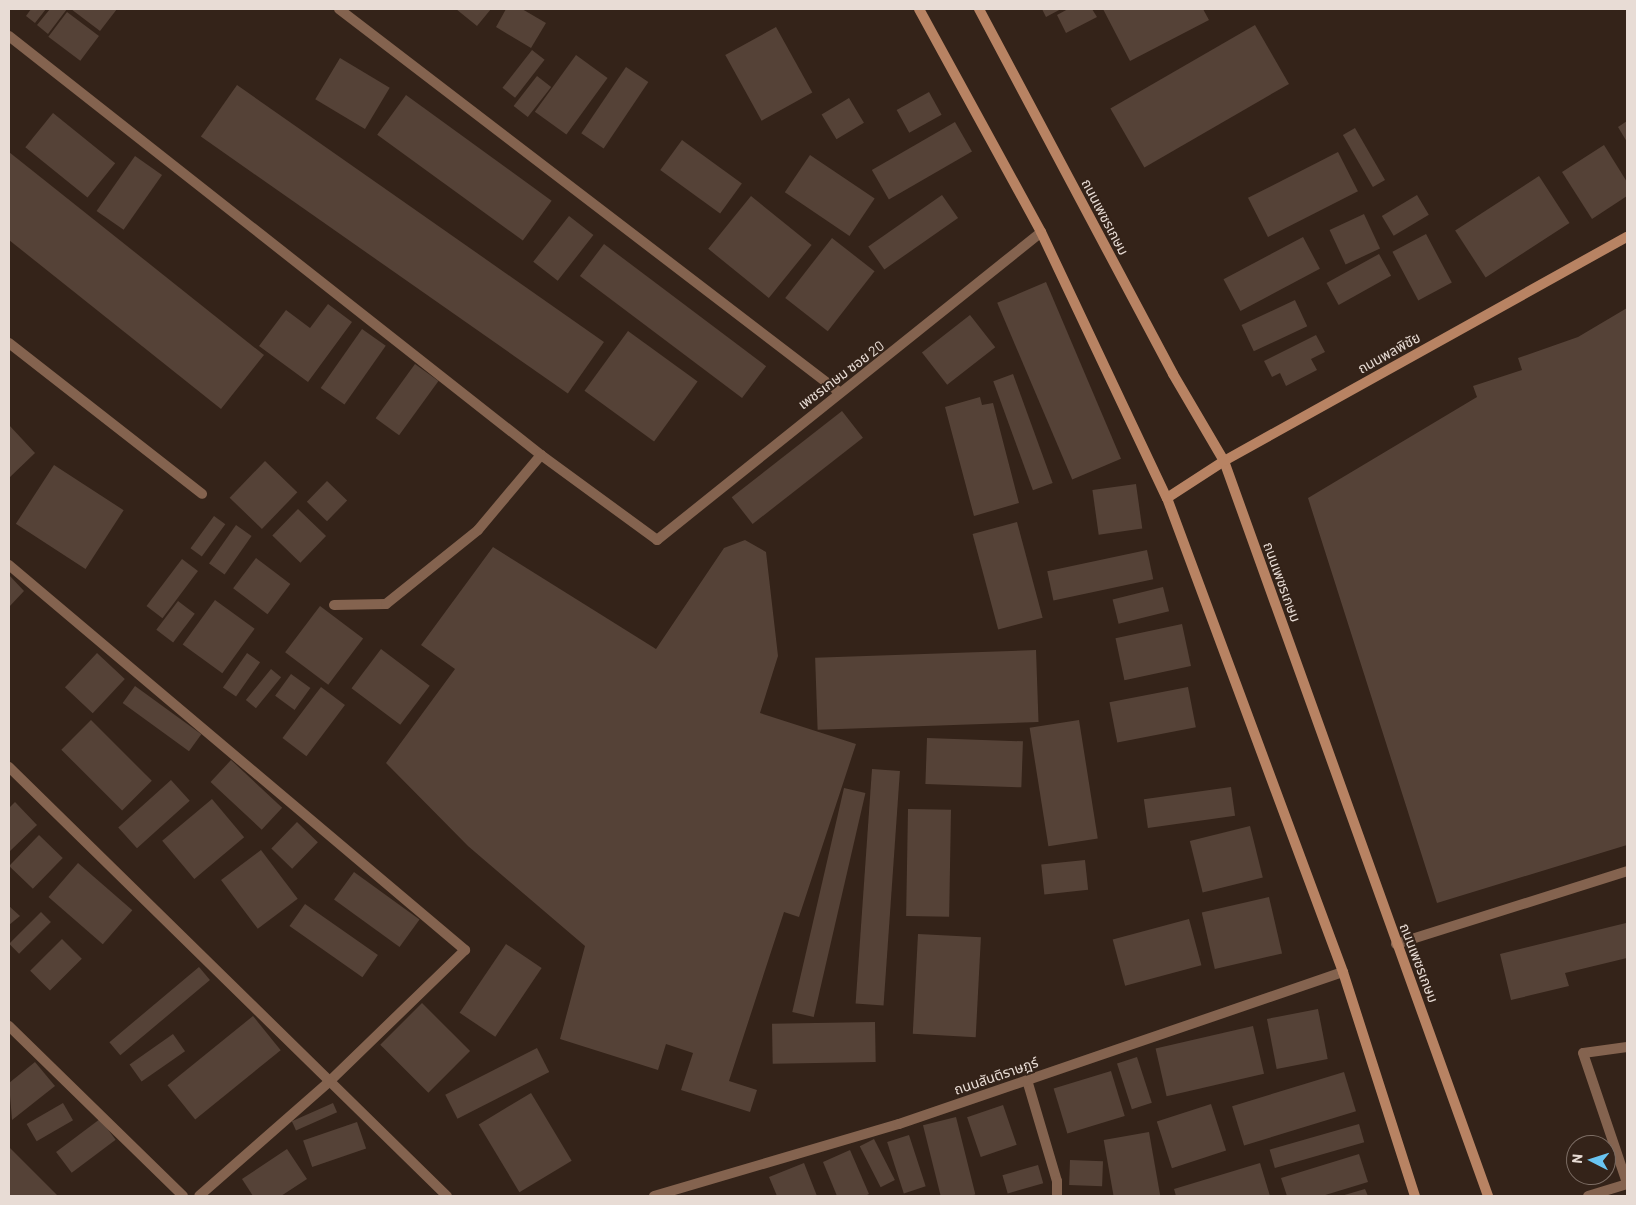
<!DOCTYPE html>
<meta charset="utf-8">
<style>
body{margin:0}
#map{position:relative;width:1636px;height:1205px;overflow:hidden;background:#342319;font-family:Barlow,"Noto Sans Thai",sans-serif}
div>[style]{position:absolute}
.building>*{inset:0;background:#554237;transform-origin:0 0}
.lane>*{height:10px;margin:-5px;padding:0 5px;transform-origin:5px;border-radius:5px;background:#84634f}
.street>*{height:10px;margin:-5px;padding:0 5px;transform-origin:5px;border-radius:5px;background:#84634f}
.secondary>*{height:10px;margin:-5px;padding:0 5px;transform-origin:5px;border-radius:5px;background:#b88363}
span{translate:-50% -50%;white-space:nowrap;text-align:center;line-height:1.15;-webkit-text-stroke:4px #342319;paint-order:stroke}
.street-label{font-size:14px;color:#e8dcd5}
.frame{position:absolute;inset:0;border:10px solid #e8dcd5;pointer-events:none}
.north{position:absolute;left:1566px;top:1135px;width:50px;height:50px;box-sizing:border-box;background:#342319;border:1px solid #7c6d64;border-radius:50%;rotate:275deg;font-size:14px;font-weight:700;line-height:20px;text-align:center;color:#e8dcd5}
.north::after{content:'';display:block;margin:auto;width:18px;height:22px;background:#69c4f1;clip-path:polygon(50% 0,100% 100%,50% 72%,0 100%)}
</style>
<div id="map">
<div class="building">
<i style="clip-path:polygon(31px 9px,46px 9px,35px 23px,26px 16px)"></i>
<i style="clip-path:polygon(50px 9px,67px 9px,48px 34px,37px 25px)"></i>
<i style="clip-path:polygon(71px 9px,117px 9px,100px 31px)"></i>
<i style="clip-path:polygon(456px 9px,491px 9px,477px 26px)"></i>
<i style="clip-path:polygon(506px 9px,522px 9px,546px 23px,531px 48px,496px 27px)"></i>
<i style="clip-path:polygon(1042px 9px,1061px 9px,1046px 17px)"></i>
<i style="clip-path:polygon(1068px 9px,1092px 9px,1097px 17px,1066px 33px,1057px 15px)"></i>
<i style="clip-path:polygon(1103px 9px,1203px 9px,1209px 20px,1130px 61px)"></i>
<i style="left:67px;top:12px;width:40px;height:31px;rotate:37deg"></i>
<i style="left:1255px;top:25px;width:68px;height:167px;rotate:60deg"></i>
<i style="left:776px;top:27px;width:75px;height:58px;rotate:61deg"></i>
<i style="left:532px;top:50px;width:16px;height:48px;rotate:38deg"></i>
<i style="left:576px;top:55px;width:39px;height:70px;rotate:36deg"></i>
<i style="left:340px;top:58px;width:58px;height:48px;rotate:31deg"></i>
<i style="left:626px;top:67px;width:27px;height:80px;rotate:34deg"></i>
<i style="left:537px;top:76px;width:18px;height:38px;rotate:38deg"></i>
<i style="left:237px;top:85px;width:448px;height:63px;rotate:35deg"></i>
<i style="left:929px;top:92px;width:26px;height:37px;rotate:61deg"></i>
<i style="left:406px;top:95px;width:180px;height:49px;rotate:36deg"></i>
<i style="left:849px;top:98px;width:29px;height:32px;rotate:59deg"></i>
<i style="left:53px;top:113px;width:80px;height:44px;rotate:39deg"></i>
<i style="clip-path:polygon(1627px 121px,1627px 142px,1618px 127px)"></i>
<i style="left:955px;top:122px;width:34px;height:96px;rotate:60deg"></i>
<i style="left:1355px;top:128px;width:60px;height:14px;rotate:60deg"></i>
<i style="left:682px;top:140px;width:74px;height:37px;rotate:36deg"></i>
<i style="clip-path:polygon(1604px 145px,1627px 182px,1627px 196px,1592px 219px,1562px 172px)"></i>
<i style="clip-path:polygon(9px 152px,264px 355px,221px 409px,9px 240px)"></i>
<i style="left:1338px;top:152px;width:44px;height:101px;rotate:63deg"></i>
<i style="left:810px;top:155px;width:78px;height:45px;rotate:34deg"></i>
<i style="left:135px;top:156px;width:33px;height:67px;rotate:35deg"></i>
<i style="left:1539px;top:176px;width:56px;height:100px;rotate:57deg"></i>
<i style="left:942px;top:195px;width:28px;height:90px;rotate:55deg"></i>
<i style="left:1417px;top:195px;width:23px;height:41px;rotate:59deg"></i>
<i style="left:751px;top:196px;width:78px;height:68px;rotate:39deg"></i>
<i style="left:1364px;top:214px;width:38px;height:38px;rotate:65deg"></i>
<i style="left:569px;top:216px;width:31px;height:58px;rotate:38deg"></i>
<i style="left:1426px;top:234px;width:55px;height:38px;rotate:62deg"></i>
<i style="left:1303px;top:237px;width:36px;height:90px;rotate:62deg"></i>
<i style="left:832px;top:238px;width:54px;height:76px;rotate:38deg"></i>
<i style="left:604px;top:244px;width:203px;height:40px;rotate:37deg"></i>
<i style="left:1379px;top:254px;width:25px;height:60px;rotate:61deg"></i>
<i style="left:1046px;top:282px;width:192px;height:53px;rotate:67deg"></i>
<i style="left:1295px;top:300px;width:29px;height:59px;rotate:65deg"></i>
<i style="clip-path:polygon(328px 304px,352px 322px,308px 382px,259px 346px,286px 310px,310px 328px)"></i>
<i style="clip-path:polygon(1627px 308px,1627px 845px,1437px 903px,1308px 498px,1477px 397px,1473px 386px,1522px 370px,1518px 358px,1578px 337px)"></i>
<i style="left:970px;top:315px;width:41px;height:61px;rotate:52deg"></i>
<i style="left:362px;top:329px;width:29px;height:72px;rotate:35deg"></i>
<i style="left:628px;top:331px;width:86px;height:74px;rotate:36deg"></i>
<i style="clip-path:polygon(1316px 335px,1325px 352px,1311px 359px,1317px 370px,1286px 386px,1280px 373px,1272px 377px,1264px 361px)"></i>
<i style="left:415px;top:364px;width:29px;height:67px;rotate:36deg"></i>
<i style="left:1013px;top:374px;width:116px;height:21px;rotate:70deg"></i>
<i style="clip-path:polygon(980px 397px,982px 405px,993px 403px,1019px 503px,974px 516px,945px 407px)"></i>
<i style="left:842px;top:411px;width:34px;height:140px;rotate:52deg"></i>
<i style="clip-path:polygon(9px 425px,35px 453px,9px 478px)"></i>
<i style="left:265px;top:461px;width:45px;height:51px;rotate:44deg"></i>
<i style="left:54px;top:465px;width:83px;height:70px;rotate:33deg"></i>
<i style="left:327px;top:481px;width:28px;height:29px;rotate:44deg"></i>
<i style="left:1136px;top:484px;width:45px;height:44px;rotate:82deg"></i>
<i style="left:298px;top:509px;width:39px;height:37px;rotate:44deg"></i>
<i style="left:214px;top:516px;width:14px;height:40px;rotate:36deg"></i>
<i style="left:1017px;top:522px;width:99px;height:46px;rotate:75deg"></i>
<i style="left:236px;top:525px;width:19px;height:47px;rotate:35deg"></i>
<i style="clip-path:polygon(745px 540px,766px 552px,778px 656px,760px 713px,856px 744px,799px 917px,784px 912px,729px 1081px,757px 1090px,750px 1112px,681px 1090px,693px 1053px,666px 1044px,658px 1070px,560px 1039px,585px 946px,468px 846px,386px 763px,455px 669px,421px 645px,493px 547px,656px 649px,724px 548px)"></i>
<i style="left:1147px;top:550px;width:30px;height:102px;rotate:78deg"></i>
<i style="left:256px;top:558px;width:43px;height:38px;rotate:37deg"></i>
<i style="left:182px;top:559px;width:20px;height:59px;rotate:37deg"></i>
<i style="clip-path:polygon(9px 575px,24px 591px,9px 607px)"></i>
<i style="left:1163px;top:587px;width:25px;height:52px;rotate:76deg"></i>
<i style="left:215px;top:600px;width:49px;height:55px;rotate:36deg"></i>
<i style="left:178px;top:601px;width:21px;height:36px;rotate:37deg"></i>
<i style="left:320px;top:606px;width:54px;height:58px;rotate:37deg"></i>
<i style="left:1182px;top:624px;width:43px;height:68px;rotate:78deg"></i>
<i style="left:381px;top:649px;width:61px;height:49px;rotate:37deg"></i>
<i style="left:1036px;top:650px;width:72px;height:221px;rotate:88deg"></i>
<i style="left:97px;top:653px;width:38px;height:47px;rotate:43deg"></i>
<i style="left:247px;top:653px;width:16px;height:42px;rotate:35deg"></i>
<i style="left:271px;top:669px;width:13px;height:40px;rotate:39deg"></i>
<i style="left:291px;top:674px;width:24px;height:27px;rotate:36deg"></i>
<i style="left:135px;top:686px;width:82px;height:21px;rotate:36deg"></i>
<i style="left:321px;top:687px;width:30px;height:64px;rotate:37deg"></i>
<i style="left:1188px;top:687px;width:41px;height:80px;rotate:79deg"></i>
<i style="left:91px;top:720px;width:86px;height:42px;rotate:45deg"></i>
<i style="left:1079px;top:720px;width:120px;height:50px;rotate:81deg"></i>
<i style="left:927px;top:738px;width:96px;height:46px;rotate:2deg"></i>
<i style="left:231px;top:760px;width:70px;height:30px;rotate:43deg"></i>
<i style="left:872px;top:769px;width:28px;height:235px;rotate:4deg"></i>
<i style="left:171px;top:780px;width:28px;height:71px;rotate:48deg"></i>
<i style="left:1231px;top:787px;width:29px;height:88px;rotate:82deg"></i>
<i style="left:844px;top:788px;width:22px;height:230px;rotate:13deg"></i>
<i style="left:212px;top:799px;width:50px;height:65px;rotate:50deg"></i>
<i style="clip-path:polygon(15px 802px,37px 825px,9px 852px,9px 808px)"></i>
<i style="left:908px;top:809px;width:43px;height:107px;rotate:1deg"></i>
<i style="left:297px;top:822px;width:29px;height:37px;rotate:44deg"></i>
<i style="left:1250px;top:826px;width:53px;height:62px;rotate:76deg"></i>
<i style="left:39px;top:835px;width:33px;height:43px;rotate:44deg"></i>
<i style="left:261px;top:850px;width:61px;height:50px;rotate:53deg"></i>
<i style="left:1085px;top:860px;width:30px;height:44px;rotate:84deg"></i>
<i style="left:78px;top:863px;width:72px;height:45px;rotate:41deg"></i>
<i style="left:354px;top:872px;width:81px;height:34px;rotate:36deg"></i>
<i style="left:1269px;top:897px;width:58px;height:69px;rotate:77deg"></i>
<i style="left:305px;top:904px;width:89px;height:27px;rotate:35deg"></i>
<i style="clip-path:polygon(9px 906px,20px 916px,9px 925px)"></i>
<i style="left:41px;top:912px;width:14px;height:45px;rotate:45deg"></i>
<i style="left:1189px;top:919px;width:48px;height:79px;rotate:75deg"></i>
<i style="clip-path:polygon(1626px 923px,1627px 958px,1565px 973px,1569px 986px,1511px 1000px,1500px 954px)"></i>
<i style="left:918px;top:934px;width:63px;height:100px;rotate:3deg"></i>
<i style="left:62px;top:939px;width:28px;height:45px;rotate:45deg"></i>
<i style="left:506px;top:944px;width:43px;height:83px;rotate:34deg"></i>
<i style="left:199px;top:967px;width:17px;height:117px;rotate:50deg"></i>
<i style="left:422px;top:1003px;width:68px;height:59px;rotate:45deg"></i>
<i style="left:1318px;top:1009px;width:51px;height:52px;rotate:79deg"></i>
<i style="left:253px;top:1016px;width:44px;height:110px;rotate:51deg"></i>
<i style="left:875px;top:1022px;width:40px;height:103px;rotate:89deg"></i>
<i style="left:1253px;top:1026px;width:49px;height:100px;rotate:77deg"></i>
<i style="left:173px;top:1034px;width:21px;height:53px;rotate:55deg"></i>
<i style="left:537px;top:1048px;width:27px;height:103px;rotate:63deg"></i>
<i style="left:1137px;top:1057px;width:48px;height:21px;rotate:72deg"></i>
<i style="clip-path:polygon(35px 1062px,55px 1086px,12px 1120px,9px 1083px)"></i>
<i style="left:1111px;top:1071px;width:47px;height:60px;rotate:73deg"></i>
<i style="left:1344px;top:1072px;width:41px;height:117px;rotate:73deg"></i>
<i style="left:531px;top:1093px;width:79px;height:61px;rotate:59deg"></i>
<i style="left:63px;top:1103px;width:20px;height:42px;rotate:60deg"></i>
<i style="left:333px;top:1103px;width:10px;height:45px;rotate:66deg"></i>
<i style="left:1211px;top:1104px;width:49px;height:57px;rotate:72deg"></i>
<i style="left:1003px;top:1105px;width:42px;height:38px;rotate:71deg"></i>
<i style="left:956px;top:1117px;width:80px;height:34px;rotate:76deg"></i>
<i style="left:100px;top:1119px;width:26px;height:55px;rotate:53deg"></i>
<i style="left:357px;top:1122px;width:28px;height:57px;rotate:71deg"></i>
<i style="left:1359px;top:1124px;width:19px;height:93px;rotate:74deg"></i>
<i style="left:1149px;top:1132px;width:65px;height:46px;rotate:80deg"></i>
<i style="left:909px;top:1135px;width:54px;height:23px;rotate:72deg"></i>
<i style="left:874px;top:1139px;width:46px;height:16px;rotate:63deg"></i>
<i style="clip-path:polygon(9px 1147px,58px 1196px,9px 1196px)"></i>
<i style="clip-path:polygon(287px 1149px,307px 1179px,281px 1196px,253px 1196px,242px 1179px)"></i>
<i style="clip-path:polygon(850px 1150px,869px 1194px,865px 1196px,837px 1196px,823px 1162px)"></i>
<i style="clip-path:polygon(1359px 1154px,1368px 1182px,1322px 1196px,1287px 1196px,1281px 1178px)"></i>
<i style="left:1070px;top:1160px;width:33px;height:25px;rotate:2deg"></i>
<i style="clip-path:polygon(804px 1163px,817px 1196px,777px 1196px,769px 1177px)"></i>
<i style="clip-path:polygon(1260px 1163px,1270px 1196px,1176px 1196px,1174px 1189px)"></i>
<i style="left:1038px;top:1165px;width:19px;height:37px;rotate:74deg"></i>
<i style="clip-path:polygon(1365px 1189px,1368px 1196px,1341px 1196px)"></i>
</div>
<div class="lane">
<i style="left:1627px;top:1047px;width:44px;rotate:172.2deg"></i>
<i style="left:1583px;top:1053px;width:137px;rotate:71.3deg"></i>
<i style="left:1588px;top:1196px;width:41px;rotate:-17.1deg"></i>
</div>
<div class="street">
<i style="left:339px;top:9px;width:630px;rotate:37.45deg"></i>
<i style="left:9px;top:36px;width:677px;rotate:38.22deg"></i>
<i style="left:541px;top:455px;width:144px;rotate:36.2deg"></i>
<i style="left:657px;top:540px;width:492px;rotate:-38.7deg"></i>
<i style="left:9px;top:343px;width:245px;rotate:38deg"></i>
<i style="left:9px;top:565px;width:597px;rotate:40.17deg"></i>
<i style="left:465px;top:950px;width:188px;rotate:135.9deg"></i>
<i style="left:330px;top:1081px;width:174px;rotate:138.7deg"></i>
<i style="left:334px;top:605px;width:52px;rotate:-1.1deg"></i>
<i style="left:386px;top:604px;width:118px;rotate:-38.8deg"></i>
<i style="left:478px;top:530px;width:98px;rotate:-50deg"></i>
<i style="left:9px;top:767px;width:613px;rotate:44.41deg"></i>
<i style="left:1396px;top:944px;width:242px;rotate:-17.5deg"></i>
<i style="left:9px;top:1026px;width:243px;rotate:44.3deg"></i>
<i style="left:1027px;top:1080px;width:105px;rotate:73.5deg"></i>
<i style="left:1057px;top:1181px;width:15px;rotate:90deg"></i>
<i style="left:654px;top:1196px;width:255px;rotate:-16.4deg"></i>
<i style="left:899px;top:1124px;width:469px;rotate:-18.9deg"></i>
</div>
<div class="secondary">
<i style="left:919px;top:9px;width:254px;rotate:61.3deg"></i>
<i style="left:1041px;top:232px;width:294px;rotate:64.7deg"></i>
<i style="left:1167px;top:498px;width:506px;rotate:69.63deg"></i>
<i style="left:1343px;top:972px;width:235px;rotate:72.2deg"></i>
<i style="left:979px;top:9px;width:413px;rotate:62deg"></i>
<i style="left:1173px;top:374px;width:101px;rotate:59.6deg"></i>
<i style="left:1224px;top:461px;width:781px;rotate:70.24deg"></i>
<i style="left:1167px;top:498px;width:68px;rotate:-33deg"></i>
<i style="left:1224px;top:461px;width:461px;rotate:-29.1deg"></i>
</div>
<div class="street-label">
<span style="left:1105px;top:217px;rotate:62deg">ถนนเพชรเกษม</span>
<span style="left:1389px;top:353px;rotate:-29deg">ถนนพลพิชัย</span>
<span style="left:841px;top:375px;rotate:-37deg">เพชรเกษม ซอย 20</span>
<span style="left:1282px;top:582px;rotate:70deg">ถนนเพชรเกษม</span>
<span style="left:1419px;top:963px;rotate:69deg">ถนนเพชรเกษม</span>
<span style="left:996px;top:1076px;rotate:-19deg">ถนนสันติราษฎร์</span>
</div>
<div class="frame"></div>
<div class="north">N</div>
</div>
